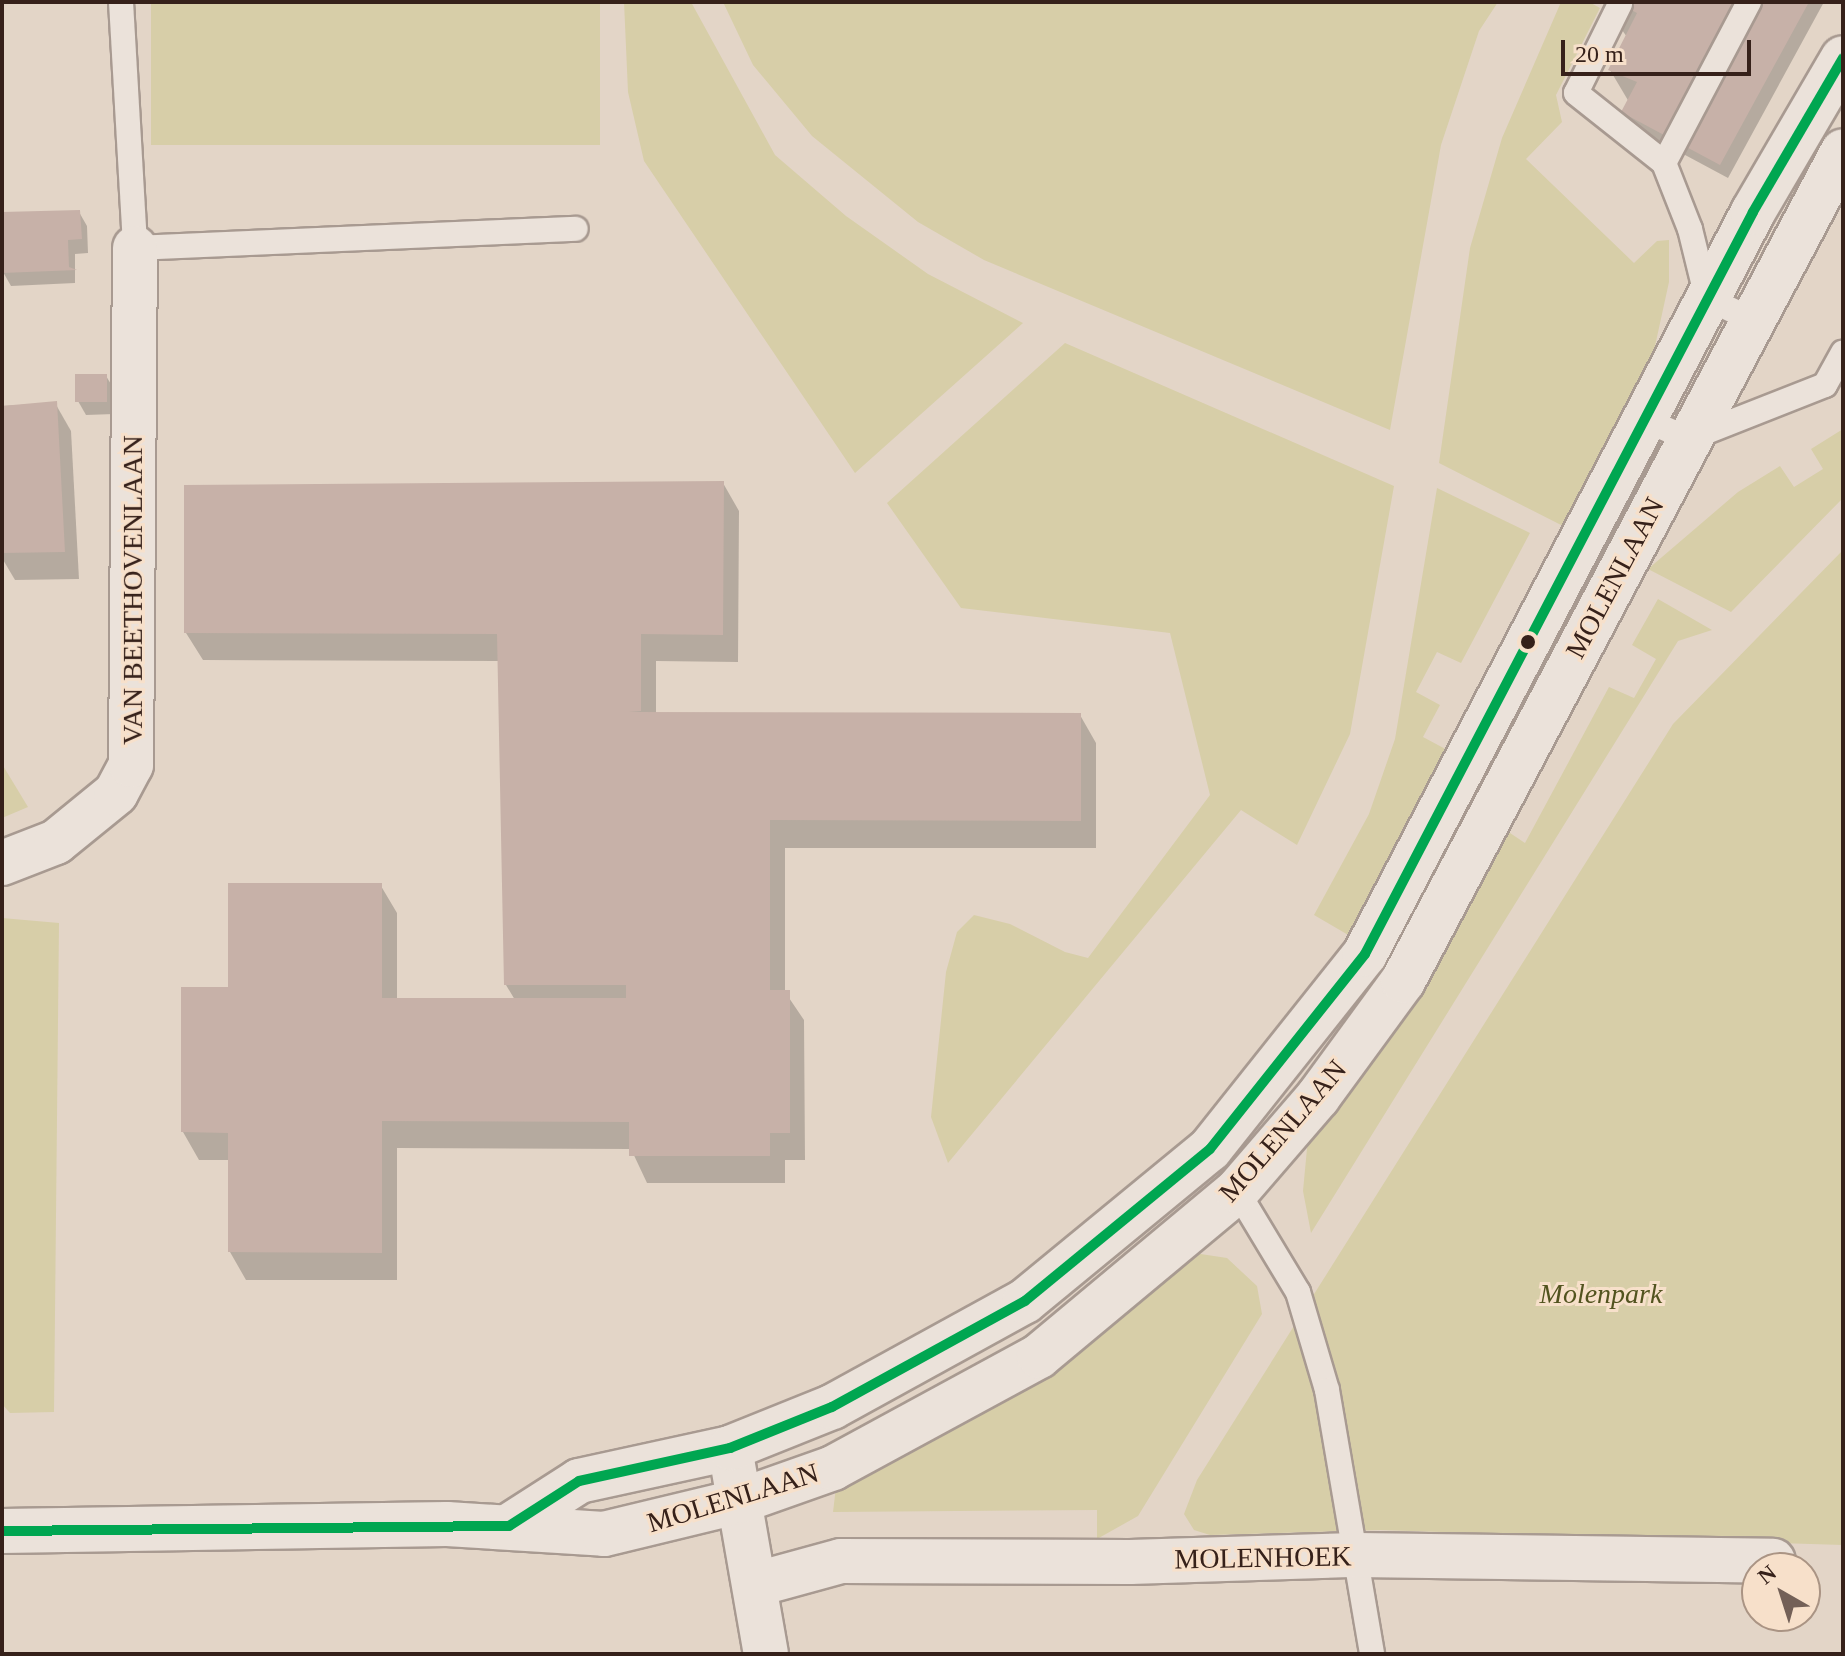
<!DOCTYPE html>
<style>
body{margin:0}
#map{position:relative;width:1845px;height:1656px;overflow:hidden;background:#e3d5c7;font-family:Georgia,serif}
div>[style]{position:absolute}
.green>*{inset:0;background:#d7cea8;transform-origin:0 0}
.shadow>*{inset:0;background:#0003}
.building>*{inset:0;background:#c7b1a8;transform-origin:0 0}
.roads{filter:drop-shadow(2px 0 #a89a91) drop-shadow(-2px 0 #a89a91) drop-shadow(0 2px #a89a91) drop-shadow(0 -2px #a89a91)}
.lane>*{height:24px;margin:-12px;padding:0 12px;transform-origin:12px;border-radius:12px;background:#ebe2da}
.street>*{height:44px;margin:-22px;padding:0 22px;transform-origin:22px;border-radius:22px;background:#ebe2da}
.secondary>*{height:44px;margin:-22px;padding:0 22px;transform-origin:22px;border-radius:22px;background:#ebe2da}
.bus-1>*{height:10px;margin:-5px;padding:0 5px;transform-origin:5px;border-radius:5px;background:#00a651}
.dots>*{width:22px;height:22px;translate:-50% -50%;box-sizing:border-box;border:4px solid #f7e0ca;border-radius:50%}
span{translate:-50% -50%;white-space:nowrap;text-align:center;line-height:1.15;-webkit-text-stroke:6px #f7e0ca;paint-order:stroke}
.street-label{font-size:28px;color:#36211a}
.park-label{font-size:28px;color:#52531f;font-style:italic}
.frame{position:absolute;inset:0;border:4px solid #36211a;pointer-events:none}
.north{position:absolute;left:1741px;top:1552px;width:80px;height:80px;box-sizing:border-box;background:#f7e0ca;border:2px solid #aa9484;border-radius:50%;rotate:321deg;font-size:22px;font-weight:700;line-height:32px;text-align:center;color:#36211a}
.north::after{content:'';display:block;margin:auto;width:28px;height:36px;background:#736057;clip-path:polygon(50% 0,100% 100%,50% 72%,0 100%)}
.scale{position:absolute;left:1561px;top:40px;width:190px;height:36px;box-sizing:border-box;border:4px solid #36211a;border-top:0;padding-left:10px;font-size:24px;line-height:28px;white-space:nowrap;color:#36211a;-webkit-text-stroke:6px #f7e0ca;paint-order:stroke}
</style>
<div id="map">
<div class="green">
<i style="left:151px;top:2px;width:449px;height:143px"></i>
<i style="clip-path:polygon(624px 2px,691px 2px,775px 155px,846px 216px,928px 274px,1023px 323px,855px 473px,644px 161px,628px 92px)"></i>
<i style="clip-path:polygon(723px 2px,1498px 2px,1479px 31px,1441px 145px,1390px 430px,984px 260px,918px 222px,812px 136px,753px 65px)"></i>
<i style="clip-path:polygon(1561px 2px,1589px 2px,1600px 8px,1556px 95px,1562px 122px,1526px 159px,1634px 263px,1657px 241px,1669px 240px,1669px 282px,1650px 369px,1565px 527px,1439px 463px,1470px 248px,1502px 138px)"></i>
<i style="clip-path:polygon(1065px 343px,1394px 486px,1350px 734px,1297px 845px,1241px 810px,948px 1163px,931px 1117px,946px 972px,957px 932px,974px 915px,1010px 924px,1065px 952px,1088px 958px,1210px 795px,1170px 633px,961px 608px,887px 503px)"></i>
<i style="clip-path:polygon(1843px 429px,1843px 498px,1731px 612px,1648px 569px,1738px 492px,1780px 466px,1794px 487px,1823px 469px,1811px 449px)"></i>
<i style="clip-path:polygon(1437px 488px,1530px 533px,1461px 663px,1437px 652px,1416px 692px,1440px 705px,1423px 737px,1451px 752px,1350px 936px,1314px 915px,1369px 814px,1395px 739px)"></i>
<i style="clip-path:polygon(1843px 550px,1843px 1545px,1380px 1530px,1210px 1535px,1194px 1530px,1184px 1514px,1197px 1480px,1673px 724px)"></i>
<i style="clip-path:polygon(1658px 599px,1712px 630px,1678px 641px,1311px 1233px,1303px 1191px,1308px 1138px,1504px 829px,1525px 843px,1609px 687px,1634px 698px,1656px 659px,1632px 645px)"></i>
<i style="clip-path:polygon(2px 764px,28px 807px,2px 818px)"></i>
<i style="clip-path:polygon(2px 918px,59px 923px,54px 1412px,10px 1413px,2px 1404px)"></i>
<i style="clip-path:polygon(1194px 1253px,1227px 1258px,1257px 1286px,1262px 1314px,1138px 1516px,1097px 1539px,1097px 1510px,833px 1512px,836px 1487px,971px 1421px,1104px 1331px)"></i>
</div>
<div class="shadow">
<i style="clip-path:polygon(1602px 2px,1824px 2px,1728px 178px,1631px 126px,1623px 112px,1629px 102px,1610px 70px,1627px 37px)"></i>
<i style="clip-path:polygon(79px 212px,87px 226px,88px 253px,75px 254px,75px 283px,11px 286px,3px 272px,2px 214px)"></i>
<i style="clip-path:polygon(106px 376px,114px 389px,114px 414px,86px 415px,78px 401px)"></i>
<i style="clip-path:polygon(55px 403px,71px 431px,79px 579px,15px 580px,2px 558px,2px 406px)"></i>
<i style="clip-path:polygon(723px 483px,739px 511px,738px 662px,656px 661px,656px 715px,1080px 715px,1096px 743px,1096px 848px,785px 848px,785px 992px,804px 1020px,805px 1160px,785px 1160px,785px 1183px,647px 1183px,631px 1149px,397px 1148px,397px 1280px,246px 1280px,230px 1252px,230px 1160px,199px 1160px,183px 1132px,230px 989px,381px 886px,397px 913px,397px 1000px,515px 1000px,506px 985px,499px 661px,203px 660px,186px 633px)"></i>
</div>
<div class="building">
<i style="clip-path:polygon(1616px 2px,1809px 2px,1720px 165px,1621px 112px,1637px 82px,1608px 70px,1637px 13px)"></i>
<i style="clip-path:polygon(80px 210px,82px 239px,68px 240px,69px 267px,77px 270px,2px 273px,2px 212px)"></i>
<i style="left:75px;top:374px;width:32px;height:28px"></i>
<i style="clip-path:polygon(57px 401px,65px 552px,2px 553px,2px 406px)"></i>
<i style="clip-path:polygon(724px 481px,723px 635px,641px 634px,641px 711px,629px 712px,1081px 713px,1081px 821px,770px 820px,770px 990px,790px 990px,790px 1133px,770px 1133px,770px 1156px,629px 1156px,629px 1122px,382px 1121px,382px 1253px,228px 1252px,228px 1133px,181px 1132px,181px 987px,228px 987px,228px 883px,382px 883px,382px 998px,626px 998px,626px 985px,504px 985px,497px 634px,184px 633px,184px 485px)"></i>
</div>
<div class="roads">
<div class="lane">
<i style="left:121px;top:2px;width:246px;rotate:86.7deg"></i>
<i style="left:135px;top:248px;width:441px;rotate:-2.5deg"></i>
<i style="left:1749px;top:2px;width:182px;rotate:117.8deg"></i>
<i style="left:1664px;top:163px;width:71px;rotate:68.5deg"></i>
<i style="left:1690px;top:229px;width:71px;rotate:76.2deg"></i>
<i style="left:1707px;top:298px;width:48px;rotate:26deg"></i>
<i style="left:1620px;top:4px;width:99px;rotate:116.3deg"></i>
<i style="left:1576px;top:93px;width:112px;rotate:38.5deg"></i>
<i style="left:1644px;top:419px;width:48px;rotate:24.4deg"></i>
<i style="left:1688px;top:439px;width:147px;rotate:-21.5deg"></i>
<i style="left:1825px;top:385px;width:37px;rotate:-61deg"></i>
<i style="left:1237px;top:1191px;width:118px;rotate:58.9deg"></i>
<i style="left:1298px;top:1292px;width:102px;rotate:73.5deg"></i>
<i style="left:1327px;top:1390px;width:268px;rotate:80.3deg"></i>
</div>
<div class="street">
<i style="left:2px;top:863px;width:58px;rotate:-21.3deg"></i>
<i style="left:56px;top:842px;width:77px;rotate:-39.2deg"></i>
<i style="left:116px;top:793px;width:32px;rotate:-62deg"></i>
<i style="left:131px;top:765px;width:517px;rotate:-89.56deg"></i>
<i style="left:730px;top:1448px;width:209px;rotate:80.1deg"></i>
<i style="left:757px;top:1584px;width:87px;rotate:-15.3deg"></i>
<i style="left:841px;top:1561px;width:289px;rotate:0.2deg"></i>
<i style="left:1130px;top:1562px;width:227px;rotate:-1.8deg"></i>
<i style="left:1357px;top:1555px;width:416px;rotate:0.8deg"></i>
</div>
<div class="secondary">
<i style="left:509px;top:1526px;width:83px;rotate:-32.7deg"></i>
<i style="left:579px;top:1481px;width:155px;rotate:-12.3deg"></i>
<i style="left:730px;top:1448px;width:110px;rotate:-21.9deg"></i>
<i style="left:832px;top:1407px;width:220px;rotate:-28.8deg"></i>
<i style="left:1025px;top:1301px;width:239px;rotate:-39.4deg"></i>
<i style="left:1210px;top:1149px;width:249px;rotate:-51.5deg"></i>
<i style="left:1365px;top:954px;width:837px;rotate:-62.39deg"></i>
<i style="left:1753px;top:212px;width:178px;rotate:-59.7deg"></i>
<i style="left:2px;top:1531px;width:445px;rotate:-0.9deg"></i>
<i style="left:447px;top:1524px;width:157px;rotate:3.6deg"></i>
<i style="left:604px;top:1534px;width:140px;rotate:-13.6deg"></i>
<i style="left:740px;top:1501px;width:99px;rotate:-19.5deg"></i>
<i style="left:833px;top:1468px;width:234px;rotate:-28.5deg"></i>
<i style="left:1039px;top:1356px;width:258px;rotate:-39.8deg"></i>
<i style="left:1237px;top:1191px;width:124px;rotate:-49.2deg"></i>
<i style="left:1318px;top:1097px;width:144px;rotate:-53.8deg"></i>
<i style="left:1403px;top:981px;width:939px;rotate:-62.07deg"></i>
</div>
</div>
<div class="bus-1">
<i style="left:2px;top:1531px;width:507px;rotate:-0.57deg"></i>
<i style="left:509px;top:1526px;width:83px;rotate:-32.7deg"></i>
<i style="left:579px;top:1481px;width:155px;rotate:-12.3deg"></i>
<i style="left:730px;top:1448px;width:110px;rotate:-21.9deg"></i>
<i style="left:832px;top:1407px;width:220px;rotate:-28.8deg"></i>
<i style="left:1025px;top:1301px;width:239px;rotate:-39.4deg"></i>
<i style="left:1210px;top:1149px;width:249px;rotate:-51.5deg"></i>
<i style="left:1365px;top:954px;width:837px;rotate:-62.39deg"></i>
<i style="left:1753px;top:212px;width:178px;rotate:-59.7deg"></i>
</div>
<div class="dots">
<i style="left:1528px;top:642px;background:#36211a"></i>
</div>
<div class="street-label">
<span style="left:1615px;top:578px;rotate:-62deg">MOLENLAAN</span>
<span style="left:133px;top:590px;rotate:-90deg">VAN BEETHOVENLAAN</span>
<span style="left:1283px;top:1131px;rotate:-49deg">MOLENLAAN</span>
<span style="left:733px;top:1498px;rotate:-17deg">MOLENLAAN</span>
<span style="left:1263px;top:1558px;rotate:-1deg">MOLENHOEK</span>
</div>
<div class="park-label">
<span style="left:1601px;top:1294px">Molenpark</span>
</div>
<div class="frame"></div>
<div class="north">N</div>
<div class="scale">20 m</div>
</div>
